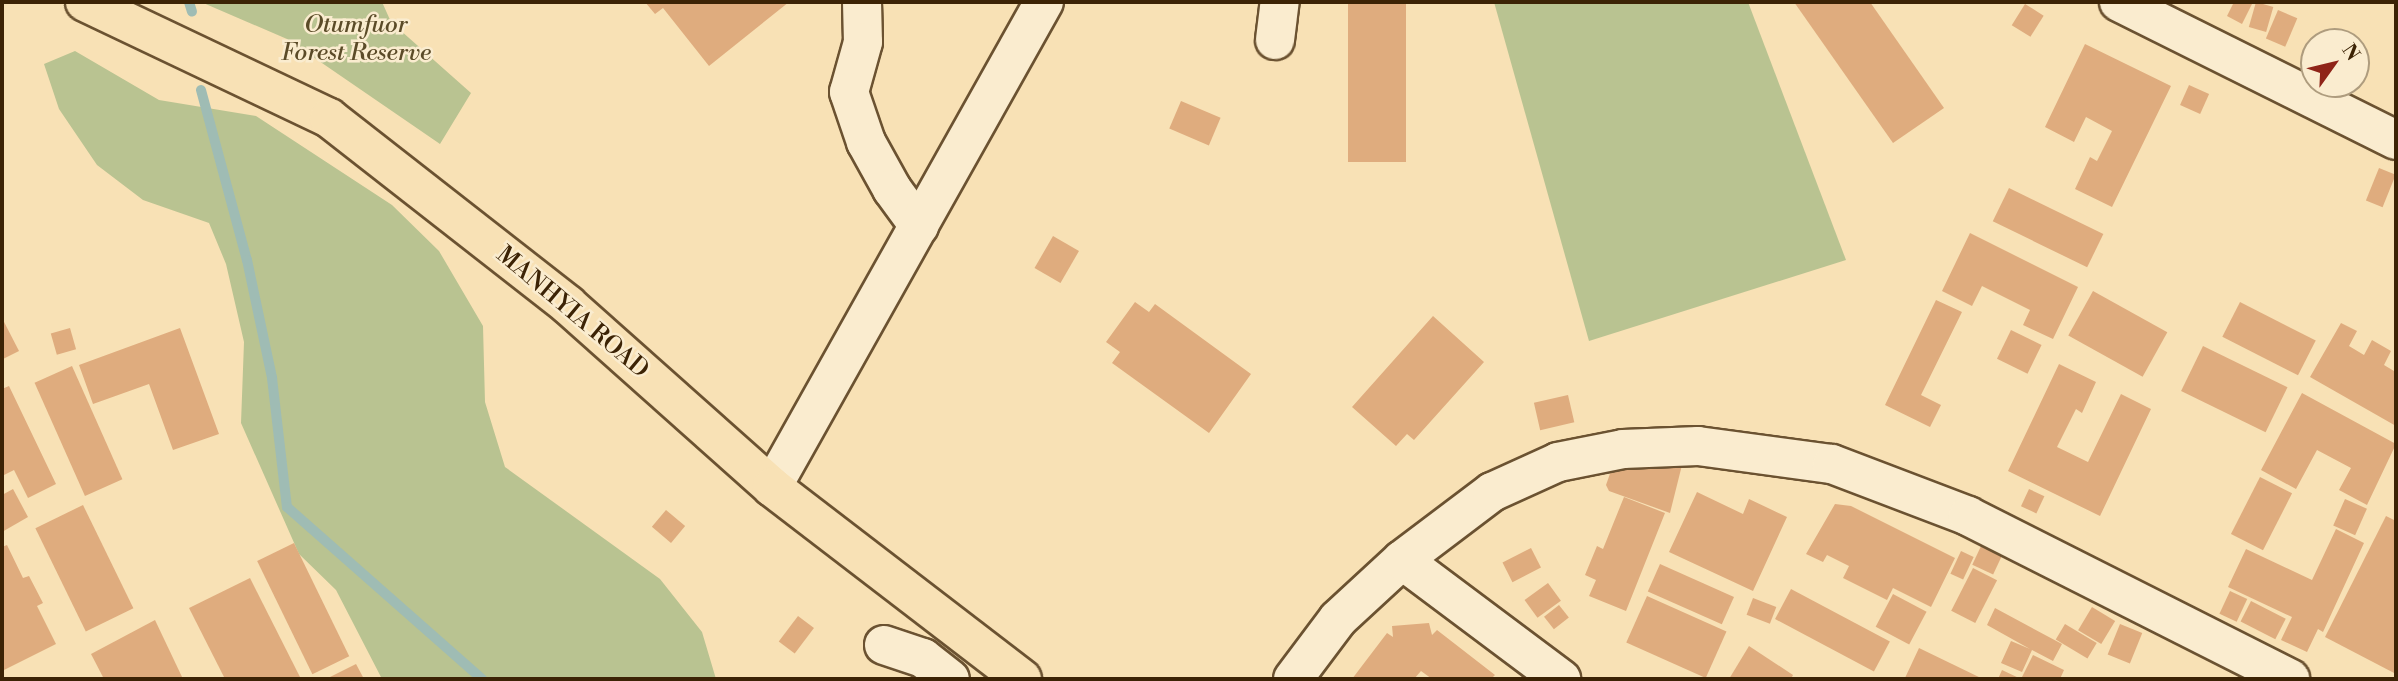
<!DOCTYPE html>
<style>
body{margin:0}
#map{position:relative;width:2398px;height:681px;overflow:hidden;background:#f8e1b5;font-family:"Libre Bodoni",serif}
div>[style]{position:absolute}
.green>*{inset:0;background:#b9c391}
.stream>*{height:10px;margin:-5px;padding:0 5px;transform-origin:5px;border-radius:5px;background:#9fbcb4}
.building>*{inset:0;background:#dfac7e;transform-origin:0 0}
.roads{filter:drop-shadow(2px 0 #6b5231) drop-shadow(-2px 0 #6b5231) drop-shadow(0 2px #6b5231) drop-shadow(0 -2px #6b5231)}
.minor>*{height:38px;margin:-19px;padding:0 19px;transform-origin:19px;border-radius:19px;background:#faeccf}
.major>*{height:38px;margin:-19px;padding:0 19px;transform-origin:19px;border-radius:19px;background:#f8e1b5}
span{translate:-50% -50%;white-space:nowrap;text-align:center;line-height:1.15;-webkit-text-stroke:5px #faeccf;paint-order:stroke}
.park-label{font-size:24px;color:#5b4b28;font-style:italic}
.street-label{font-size:24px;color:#3c2305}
.frame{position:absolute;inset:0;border:4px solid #3c2305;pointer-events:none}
.north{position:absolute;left:2300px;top:28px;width:70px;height:70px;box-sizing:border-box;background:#faeccf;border:2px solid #ae9c7e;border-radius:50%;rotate:56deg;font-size:19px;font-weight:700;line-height:28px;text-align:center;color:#3c2305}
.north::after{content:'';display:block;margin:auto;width:24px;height:32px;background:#8f2418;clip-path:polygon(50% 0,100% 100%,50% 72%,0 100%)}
</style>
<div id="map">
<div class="green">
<i style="clip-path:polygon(201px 2px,382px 2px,391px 22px,471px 93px,440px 144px,287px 39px)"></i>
<i style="clip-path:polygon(1494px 2px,1748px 2px,1846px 260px,1589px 341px)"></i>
<i style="clip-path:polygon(75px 51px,159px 100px,256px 116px,392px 205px,439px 251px,483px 326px,485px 402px,505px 467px,660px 579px,702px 632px,716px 679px,382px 679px,336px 590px,299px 554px,241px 423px,244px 342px,226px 264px,209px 223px,143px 200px,97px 165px,59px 109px,44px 64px)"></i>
</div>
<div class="stream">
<i style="left:189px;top:2px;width:10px;rotate:73deg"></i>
<i style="left:201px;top:90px;width:176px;rotate:74.9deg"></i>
<i style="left:247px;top:260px;width:121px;rotate:78deg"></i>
<i style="left:272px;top:378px;width:130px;rotate:83.4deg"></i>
<i style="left:287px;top:507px;width:260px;rotate:41.4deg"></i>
</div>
<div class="building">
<i style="clip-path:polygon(645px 2px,789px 2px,709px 66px,663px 8px,655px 14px)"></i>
<i style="left:1348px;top:2px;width:58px;height:160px"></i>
<i style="clip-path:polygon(1794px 2px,1870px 2px,1944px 108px,1893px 143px)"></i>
<i style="clip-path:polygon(2234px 2px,2253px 2px,2242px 24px,2227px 16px)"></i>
<i style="left:2256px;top:2px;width:18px;height:26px;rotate:16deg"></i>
<i style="left:2025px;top:4px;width:22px;height:25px;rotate:32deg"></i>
<i style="left:2278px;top:10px;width:21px;height:31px;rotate:23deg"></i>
<i style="clip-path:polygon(2085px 44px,2171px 86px,2112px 207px,2075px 189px,2090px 157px,2097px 161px,2112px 131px,2086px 117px,2074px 142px,2045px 127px)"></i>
<i style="left:2189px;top:85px;width:22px;height:22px;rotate:24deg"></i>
<i style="left:1181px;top:101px;width:43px;height:30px;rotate:23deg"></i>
<i style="left:2379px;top:168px;width:18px;height:35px;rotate:22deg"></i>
<i style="left:2009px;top:188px;width:105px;height:37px;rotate:26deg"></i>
<i style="clip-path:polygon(1970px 233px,2078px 287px,2053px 339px,2023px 325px,2030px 310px,1982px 286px,1972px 306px,1942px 291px)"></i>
<i style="left:1053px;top:236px;width:30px;height:37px;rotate:30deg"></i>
<i style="left:2093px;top:291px;width:85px;height:51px;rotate:29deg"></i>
<i style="clip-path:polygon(1936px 300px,1962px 312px,1921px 395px,1941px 405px,1930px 427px,1885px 405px)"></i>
<i style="clip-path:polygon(1135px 302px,1149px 312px,1155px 304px,1251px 374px,1209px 433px,1112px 363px,1120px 352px,1106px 342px)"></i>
<i style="left:2240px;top:302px;width:85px;height:39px;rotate:27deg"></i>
<i style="clip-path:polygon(1433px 316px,1484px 362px,1414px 440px,1407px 434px,1396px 446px,1352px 407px)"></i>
<i style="clip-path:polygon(2px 318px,19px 351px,3px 359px,2px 357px)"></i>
<i style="clip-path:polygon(2341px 323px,2357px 331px,2349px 346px,2364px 355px,2372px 340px,2391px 351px,2384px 365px,2394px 371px,2396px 367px,2396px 426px,2310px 377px)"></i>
<i style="left:70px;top:328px;width:22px;height:20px;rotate:74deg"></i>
<i style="clip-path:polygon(180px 328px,219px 434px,173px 450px,149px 384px,93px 404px,79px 365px)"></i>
<i style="left:2011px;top:330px;width:34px;height:32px;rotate:26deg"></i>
<i style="left:2203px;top:346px;width:94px;height:50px;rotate:26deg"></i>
<i style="clip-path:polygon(2059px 364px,2096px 382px,2082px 413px,2076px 409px,2057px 447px,2088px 462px,2121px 394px,2151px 409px,2100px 516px,2008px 471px)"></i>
<i style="left:72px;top:366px;width:124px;height:41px;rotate:66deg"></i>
<i style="clip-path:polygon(9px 386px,56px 484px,28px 498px,14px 470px,2px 476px,2px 389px)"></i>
<i style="clip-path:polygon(2302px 393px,2396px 444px,2367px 505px,2339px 490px,2351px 468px,2317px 450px,2296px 489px,2261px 470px)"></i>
<i style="left:1568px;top:395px;width:28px;height:35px;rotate:77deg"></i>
<i style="clip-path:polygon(1682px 465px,1670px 513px,1609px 491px,1606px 485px,1612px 468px)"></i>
<i style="left:2260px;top:477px;width:36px;height:64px;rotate:27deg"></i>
<i style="clip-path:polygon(13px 489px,28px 517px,2px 532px,2px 495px)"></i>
<i style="left:2029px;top:489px;width:17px;height:19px;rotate:25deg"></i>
<i style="clip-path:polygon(1697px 492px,1743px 514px,1749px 499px,1787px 517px,1753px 591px,1669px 552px)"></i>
<i style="clip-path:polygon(1624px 497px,1665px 513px,1626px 611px,1589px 596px,1596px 580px,1585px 575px,1597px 546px,1603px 549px)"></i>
<i style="left:2345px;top:499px;width:24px;height:29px;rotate:24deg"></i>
<i style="clip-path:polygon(1835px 504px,1851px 506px,1955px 558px,1931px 607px,1893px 588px,1887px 600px,1843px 578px,1849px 566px,1827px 555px,1823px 562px,1806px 554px)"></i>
<i style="left:83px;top:505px;width:115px;height:53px;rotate:64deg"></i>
<i style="left:666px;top:510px;width:25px;height:22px;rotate:40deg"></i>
<i style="clip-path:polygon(2386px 516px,2396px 521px,2396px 674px,2325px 637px)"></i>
<i style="clip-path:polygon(2336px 529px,2364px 543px,2323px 632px,2318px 629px,2307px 652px,2281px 640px,2292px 617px,2228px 587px,2246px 549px,2312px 580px)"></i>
<i style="left:294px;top:543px;width:126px;height:41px;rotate:64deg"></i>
<i style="left:1982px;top:544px;width:23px;height:23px;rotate:25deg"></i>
<i style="clip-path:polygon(7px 545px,23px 578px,29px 576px,43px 603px,37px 606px,56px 644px,2px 671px,2px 547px)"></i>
<i style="left:1531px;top:548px;width:22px;height:32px;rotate:63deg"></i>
<i style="left:1961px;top:551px;width:14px;height:25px;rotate:25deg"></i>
<i style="left:1660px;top:564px;width:81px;height:30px;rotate:24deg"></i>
<i style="left:1973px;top:568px;width:27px;height:48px;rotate:27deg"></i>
<i style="clip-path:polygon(250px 578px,301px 679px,225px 679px,189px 608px)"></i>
<i style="left:1548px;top:583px;width:22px;height:29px;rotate:54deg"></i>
<i style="left:1791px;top:589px;width:112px;height:34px;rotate:28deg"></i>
<i style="left:2230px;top:591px;width:19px;height:25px;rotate:25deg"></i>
<i style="left:1893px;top:594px;width:38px;height:37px;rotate:28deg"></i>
<i style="left:1647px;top:596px;width:87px;height:51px;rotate:24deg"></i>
<i style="left:1753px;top:598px;width:25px;height:18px;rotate:21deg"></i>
<i style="left:2251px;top:601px;width:39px;height:23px;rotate:27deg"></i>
<i style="left:1559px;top:605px;width:16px;height:19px;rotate:52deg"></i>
<i style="left:2092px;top:607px;width:27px;height:27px;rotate:31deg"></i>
<i style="clip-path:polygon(1995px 608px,2062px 644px,2053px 661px,2032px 650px,2022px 672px,2001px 663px,2011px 641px,2030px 649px,1987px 625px)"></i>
<i style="left:798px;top:616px;width:20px;height:32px;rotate:37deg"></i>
<i style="clip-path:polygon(155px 620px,183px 679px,104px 679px,91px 654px)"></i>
<i style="clip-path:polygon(1429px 623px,1432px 635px,1437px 630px,1495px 675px,1491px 679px,1432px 679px,1421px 671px,1414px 679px,1352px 679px,1387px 633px,1393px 637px,1392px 626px)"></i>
<i style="left:2065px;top:624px;width:37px;height:18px;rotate:31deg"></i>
<i style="left:2120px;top:624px;width:24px;height:33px;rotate:22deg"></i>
<i style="clip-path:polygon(1749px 646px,1793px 675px,1791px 679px,1729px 679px)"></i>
<i style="clip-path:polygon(1919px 648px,1983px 679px,1908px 679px,1905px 678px)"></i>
<i style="clip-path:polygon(2033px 655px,2064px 670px,2060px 679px,1998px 679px,2002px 670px,2021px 679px)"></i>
<i style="clip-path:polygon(356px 664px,364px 679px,326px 679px)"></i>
</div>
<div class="roads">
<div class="minor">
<i style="left:862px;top:2px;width:40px;rotate:88.6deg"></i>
<i style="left:863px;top:42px;width:52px;rotate:105.6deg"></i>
<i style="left:849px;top:92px;width:53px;rotate:71.2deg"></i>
<i style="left:866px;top:142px;width:54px;rotate:61deg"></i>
<i style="left:892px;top:189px;width:46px;rotate:53.9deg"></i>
<i style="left:2119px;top:2px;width:309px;rotate:26.5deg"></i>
<i style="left:1275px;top:40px;width:38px;rotate:-83deg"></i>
<i style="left:772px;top:487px;width:556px;rotate:-60.72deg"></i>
<i style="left:1402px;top:560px;width:199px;rotate:36.8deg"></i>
<i style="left:884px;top:645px;width:41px;rotate:18.4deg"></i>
<i style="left:923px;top:658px;width:34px;rotate:38deg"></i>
<i style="left:1293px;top:679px;width:75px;rotate:-53.1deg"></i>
<i style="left:1338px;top:619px;width:87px;rotate:-42.7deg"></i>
<i style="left:1402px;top:560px;width:113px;rotate:-37.1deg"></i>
<i style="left:1492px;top:492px;width:72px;rotate:-24.4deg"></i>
<i style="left:1558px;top:462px;width:66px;rotate:-11.3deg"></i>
<i style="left:1623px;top:449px;width:75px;rotate:-2.3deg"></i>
<i style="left:1698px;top:446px;width:135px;rotate:7.7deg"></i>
<i style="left:1832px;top:464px;width:146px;rotate:20.9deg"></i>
<i style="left:1968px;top:516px;width:361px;rotate:26.8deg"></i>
</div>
<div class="major">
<i style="left:85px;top:2px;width:270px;rotate:25.4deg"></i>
<i style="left:329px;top:118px;width:303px;rotate:38deg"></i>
<i style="left:568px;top:305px;width:273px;rotate:41.7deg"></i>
<i style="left:772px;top:487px;width:315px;rotate:37.5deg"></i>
</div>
</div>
<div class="park-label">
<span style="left:356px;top:40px">Otumfuor<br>Forest Reserve</span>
</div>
<div class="street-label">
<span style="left:572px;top:313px;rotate:40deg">MANHYIA ROAD</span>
</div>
<div class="frame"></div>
<div class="north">N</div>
</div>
